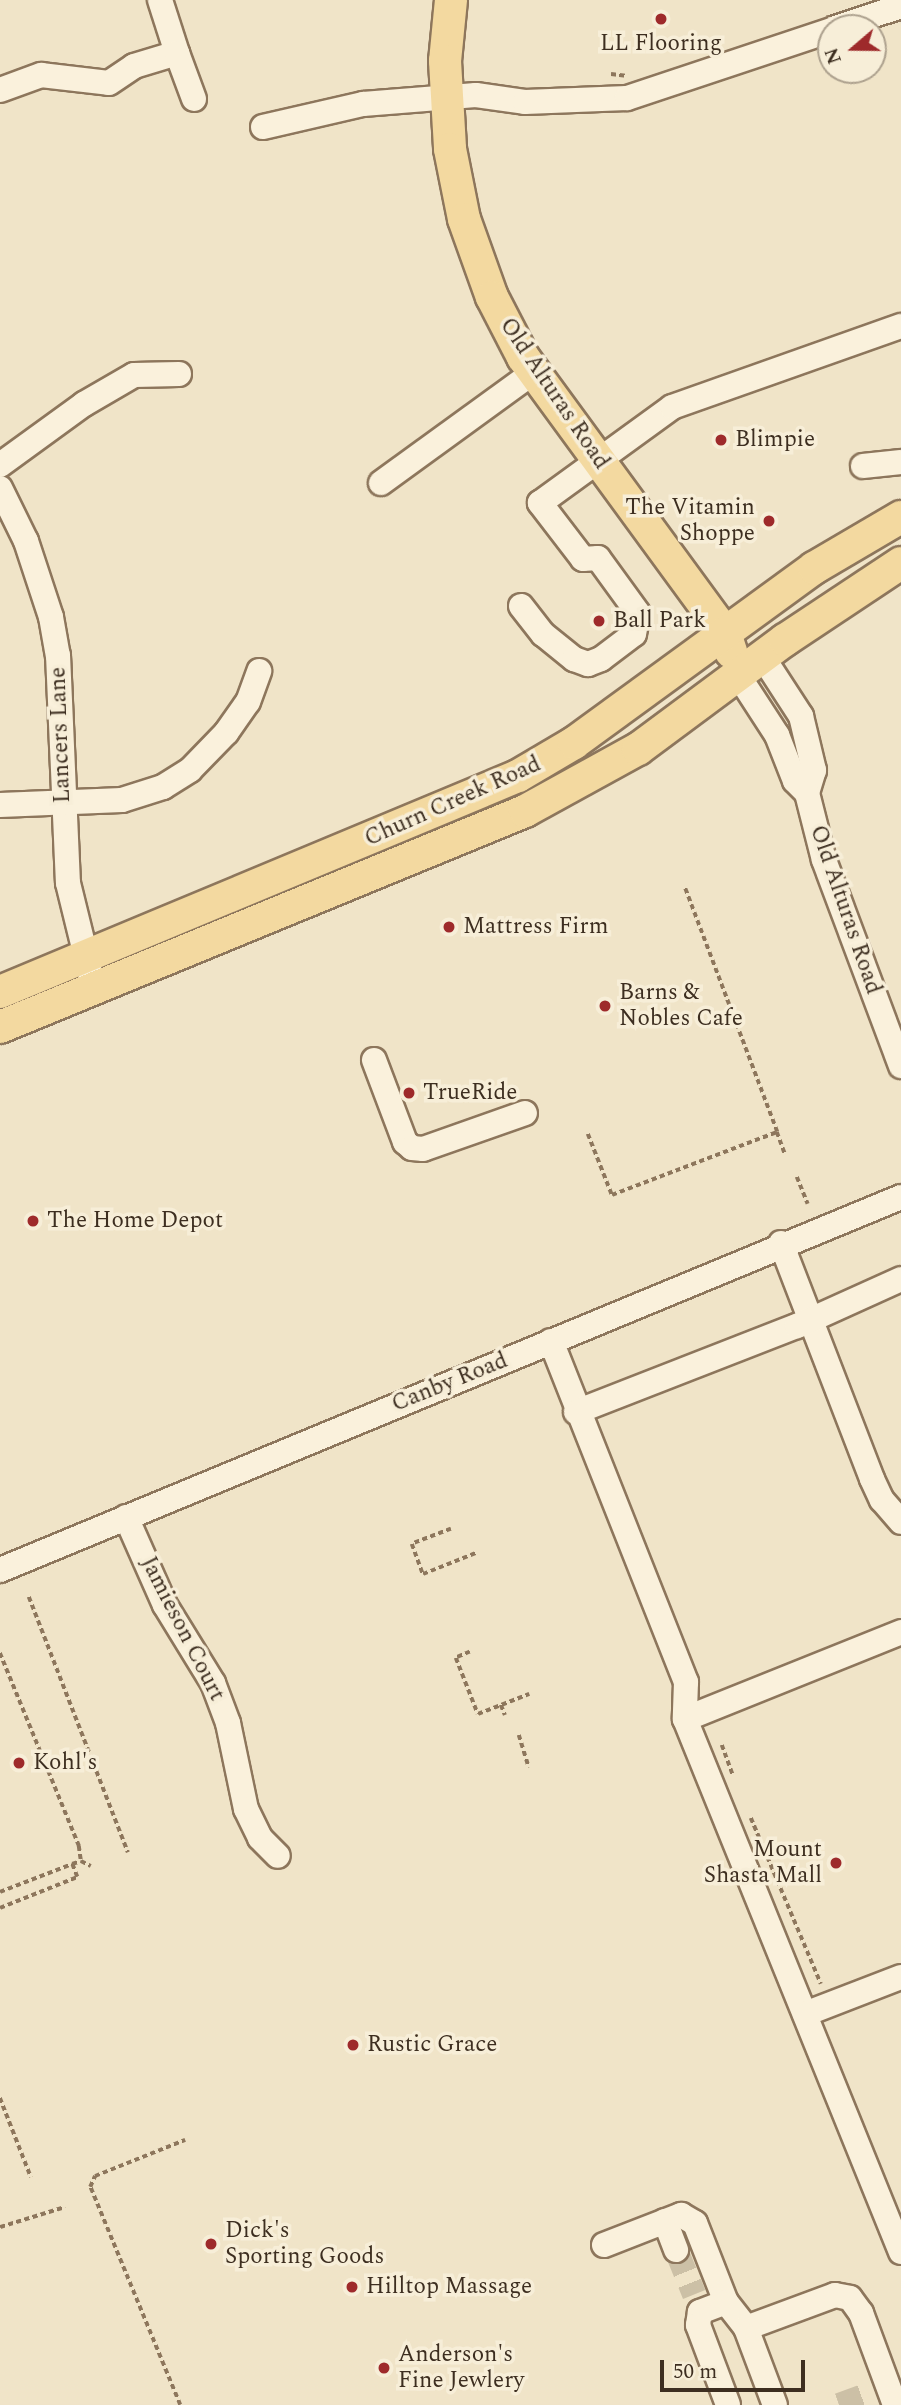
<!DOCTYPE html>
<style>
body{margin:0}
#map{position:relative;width:901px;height:2405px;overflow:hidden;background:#f0e4c8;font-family:Spectral,serif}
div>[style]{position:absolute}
.minor-tunnel>*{height:24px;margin-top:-12px;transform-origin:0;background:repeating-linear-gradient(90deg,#ccc0a6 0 24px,transparent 0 36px)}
.path>*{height:3.5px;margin-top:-1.75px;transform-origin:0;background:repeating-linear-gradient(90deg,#8d765c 0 5px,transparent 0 8.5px)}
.roads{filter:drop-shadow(2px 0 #8d765c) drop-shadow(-2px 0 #8d765c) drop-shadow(0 2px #8d765c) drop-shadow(0 -2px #8d765c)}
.minor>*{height:24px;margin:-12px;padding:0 12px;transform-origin:12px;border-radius:12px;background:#faf1dc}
.major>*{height:32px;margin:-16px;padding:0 16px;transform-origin:16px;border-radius:16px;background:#f3d9a0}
.dots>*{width:19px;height:19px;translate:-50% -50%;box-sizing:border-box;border:4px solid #f7eed8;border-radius:50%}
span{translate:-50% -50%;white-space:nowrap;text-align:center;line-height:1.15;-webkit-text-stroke:7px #f7eed8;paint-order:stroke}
.poi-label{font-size:23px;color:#3d2e20}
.left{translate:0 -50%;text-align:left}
.right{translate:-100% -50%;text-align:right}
.street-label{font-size:23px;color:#3d2e20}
.north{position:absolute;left:817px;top:14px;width:70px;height:70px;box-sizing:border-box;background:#f7eed8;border:2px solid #ada18e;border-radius:50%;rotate:250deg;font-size:19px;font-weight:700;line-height:28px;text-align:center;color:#3d2e20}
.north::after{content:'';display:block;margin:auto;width:24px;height:32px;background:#9e2a2b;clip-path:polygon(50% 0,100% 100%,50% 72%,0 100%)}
.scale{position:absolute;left:660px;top:2360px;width:145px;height:32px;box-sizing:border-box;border:4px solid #3d2e20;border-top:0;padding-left:9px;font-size:21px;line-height:24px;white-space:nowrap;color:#3d2e20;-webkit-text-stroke:5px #f7eed8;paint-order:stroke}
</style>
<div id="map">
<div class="minor-tunnel">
<i style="left:676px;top:2250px;width:48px;rotate:67.8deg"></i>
<i style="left:839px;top:2405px;width:32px;rotate:-20deg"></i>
</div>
<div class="path">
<i style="left:611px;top:74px;width:17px;rotate:7deg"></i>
<i style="left:777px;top:1132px;width:23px;rotate:70deg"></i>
<i style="left:588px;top:1134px;width:66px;rotate:68.5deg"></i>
<i style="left:612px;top:1195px;width:177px;rotate:-20.9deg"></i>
<i style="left:777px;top:1132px;width:263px;rotate:-110.7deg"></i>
<i style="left:797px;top:1177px;width:29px;rotate:68deg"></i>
<i style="left:451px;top:1529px;width:42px;rotate:159deg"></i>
<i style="left:412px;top:1544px;width:32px;rotate:70deg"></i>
<i style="left:423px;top:1574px;width:59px;rotate:-21.8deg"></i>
<i style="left:29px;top:1597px;width:274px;rotate:68.8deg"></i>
<i style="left:470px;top:1652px;width:15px;rotate:157deg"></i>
<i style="left:456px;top:1658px;width:60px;rotate:68.6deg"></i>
<i style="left:478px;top:1714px;width:55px;rotate:-21.4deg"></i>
<i style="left:0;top:1653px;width:209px;rotate:67.7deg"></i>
<i style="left:79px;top:1846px;width:15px;rotate:82deg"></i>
<i style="left:501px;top:1705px;width:11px;rotate:68deg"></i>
<i style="left:519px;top:1735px;width:34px;rotate:73deg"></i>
<i style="left:722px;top:1745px;width:32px;rotate:70deg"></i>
<i style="left:751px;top:1818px;width:180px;rotate:67.1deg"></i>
<i style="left:0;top:1892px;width:77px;rotate:-21.3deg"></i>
<i style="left:0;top:1908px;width:83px;rotate:-21.9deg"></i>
<i style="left:77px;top:1877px;width:14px;rotate:-111deg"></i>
<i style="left:72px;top:1864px;width:9px;rotate:-18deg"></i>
<i style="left:81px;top:1861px;width:11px;rotate:27deg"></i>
<i style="left:0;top:2098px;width:85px;rotate:68.6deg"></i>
<i style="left:0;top:2227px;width:68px;rotate:-17.1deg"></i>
<i style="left:180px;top:2405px;width:236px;rotate:-112.4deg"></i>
<i style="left:90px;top:2187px;width:12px;rotate:-66deg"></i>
<i style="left:95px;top:2176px;width:97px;rotate:-21.8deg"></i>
</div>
<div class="roads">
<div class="minor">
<i style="left:160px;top:0;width:56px;rotate:72.2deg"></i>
<i style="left:835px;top:28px;width:70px;rotate:-18.4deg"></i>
<i style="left:0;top:90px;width:44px;rotate:-20.1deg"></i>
<i style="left:41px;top:75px;width:68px;rotate:6.7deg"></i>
<i style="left:109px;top:83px;width:30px;rotate:-34deg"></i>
<i style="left:134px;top:66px;width:45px;rotate:-16.8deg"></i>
<i style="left:177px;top:53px;width:49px;rotate:69.7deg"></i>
<i style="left:263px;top:127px;width:103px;rotate:-13deg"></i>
<i style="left:363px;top:104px;width:113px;rotate:-4.6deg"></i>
<i style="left:476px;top:95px;width:49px;rotate:8.1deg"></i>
<i style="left:525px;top:102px;width:102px;rotate:-2.2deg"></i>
<i style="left:627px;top:98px;width:215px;rotate:-18.4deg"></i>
<i style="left:0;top:465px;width:104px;rotate:-36deg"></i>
<i style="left:84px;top:404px;width:58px;rotate:-30.1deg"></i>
<i style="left:134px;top:375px;width:45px;rotate:-1.3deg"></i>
<i style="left:863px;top:466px;width:38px;rotate:-6deg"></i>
<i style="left:381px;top:483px;width:189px;rotate:-36deg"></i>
<i style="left:0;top:488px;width:59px;rotate:63.9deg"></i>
<i style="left:26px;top:541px;width:80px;rotate:71.8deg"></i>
<i style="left:51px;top:617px;width:39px;rotate:80deg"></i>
<i style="left:58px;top:655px;width:228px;rotate:87.5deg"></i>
<i style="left:68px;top:883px;width:109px;rotate:76.2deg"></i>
<i style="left:521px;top:606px;width:36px;rotate:52deg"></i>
<i style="left:543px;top:634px;width:40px;rotate:39deg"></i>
<i style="left:574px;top:659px;width:15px;rotate:20deg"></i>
<i style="left:588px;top:664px;width:14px;rotate:-21deg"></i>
<i style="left:601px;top:659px;width:41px;rotate:-37.1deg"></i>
<i style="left:634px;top:634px;width:21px;rotate:-79deg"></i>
<i style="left:638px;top:613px;width:68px;rotate:-126deg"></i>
<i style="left:598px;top:558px;width:15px;rotate:176deg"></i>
<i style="left:583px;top:559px;width:71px;rotate:-127.5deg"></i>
<i style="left:540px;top:503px;width:163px;rotate:-36deg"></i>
<i style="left:672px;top:407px;width:243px;rotate:-19.5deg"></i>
<i style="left:762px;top:656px;width:72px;rotate:57deg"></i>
<i style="left:801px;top:716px;width:56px;rotate:76.5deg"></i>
<i style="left:814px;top:770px;width:24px;rotate:107deg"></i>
<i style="left:738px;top:675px;width:72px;rotate:57deg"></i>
<i style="left:777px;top:735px;width:49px;rotate:68.6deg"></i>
<i style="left:795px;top:781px;width:17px;rotate:45deg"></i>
<i style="left:807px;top:793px;width:69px;rotate:75.8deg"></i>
<i style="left:824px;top:860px;width:220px;rotate:69.5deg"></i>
<i style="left:0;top:805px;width:122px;rotate:-2.3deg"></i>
<i style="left:122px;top:800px;width:43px;rotate:-17.6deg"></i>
<i style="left:163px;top:787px;width:32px;rotate:-32deg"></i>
<i style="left:190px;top:770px;width:52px;rotate:-45.8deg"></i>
<i style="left:226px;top:733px;width:38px;rotate:-55deg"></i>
<i style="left:248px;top:702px;width:33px;rotate:-70deg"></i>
<i style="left:374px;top:1060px;width:88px;rotate:69.3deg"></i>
<i style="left:405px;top:1142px;width:9px;rotate:41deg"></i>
<i style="left:412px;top:1148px;width:11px;rotate:5deg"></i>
<i style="left:423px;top:1149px;width:108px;rotate:-19.4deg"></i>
<i style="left:781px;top:1243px;width:253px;rotate:68.9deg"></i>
<i style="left:872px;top:1479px;width:23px;rotate:65deg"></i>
<i style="left:882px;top:1500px;width:29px;rotate:49deg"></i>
<i style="left:551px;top:1341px;width:367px;rotate:68.4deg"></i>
<i style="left:686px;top:1682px;width:37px;rotate:92deg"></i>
<i style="left:685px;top:1719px;width:575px;rotate:67.94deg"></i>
<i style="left:576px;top:1412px;width:237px;rotate:-21.3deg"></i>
<i style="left:797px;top:1326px;width:114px;rotate:-24.3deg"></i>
<i style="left:126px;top:1517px;width:96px;rotate:66.1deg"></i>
<i style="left:165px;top:1605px;width:92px;rotate:58.4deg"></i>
<i style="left:213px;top:1683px;width:43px;rotate:69.4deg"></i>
<i style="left:228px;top:1723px;width:88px;rotate:78.2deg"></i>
<i style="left:246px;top:1809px;width:32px;rotate:64deg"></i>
<i style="left:260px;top:1838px;width:25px;rotate:45deg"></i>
<i style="left:0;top:1570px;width:975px;rotate:-22.49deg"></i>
<i style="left:685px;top:1719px;width:233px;rotate:-21.9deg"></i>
<i style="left:805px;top:2014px;width:103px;rotate:-21.1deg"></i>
<i style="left:665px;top:2221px;width:31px;rotate:69deg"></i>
<i style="left:604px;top:2245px;width:83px;rotate:-21.3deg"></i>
<i style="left:681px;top:2215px;width:16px;rotate:30deg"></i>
<i style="left:695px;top:2223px;width:85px;rotate:68.6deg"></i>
<i style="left:726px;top:2302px;width:28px;rotate:159deg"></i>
<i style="left:700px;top:2312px;width:13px;rotate:99deg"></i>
<i style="left:698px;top:2325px;width:85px;rotate:69.4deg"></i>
<i style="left:726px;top:2302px;width:33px;rotate:52deg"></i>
<i style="left:746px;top:2328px;width:95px;rotate:-20.3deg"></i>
<i style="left:835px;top:2295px;width:15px;rotate:11deg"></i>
<i style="left:850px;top:2298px;width:19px;rotate:54deg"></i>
<i style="left:861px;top:2313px;width:98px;rotate:69.7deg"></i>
<i style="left:746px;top:2328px;width:82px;rotate:69.4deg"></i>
</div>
<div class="major">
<i style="left:451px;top:0;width:61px;rotate:95.6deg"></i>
<i style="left:445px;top:61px;width:88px;rotate:86.7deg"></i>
<i style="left:450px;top:149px;width:71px;rotate:78.7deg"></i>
<i style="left:464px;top:219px;width:83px;rotate:70.3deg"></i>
<i style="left:492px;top:297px;width:68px;rotate:62.7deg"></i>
<i style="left:523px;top:357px;width:342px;rotate:53.8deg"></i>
<i style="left:725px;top:633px;width:20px;rotate:72deg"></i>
<i style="left:0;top:992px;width:561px;rotate:-22.64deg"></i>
<i style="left:518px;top:776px;width:65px;rotate:-30.5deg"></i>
<i style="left:574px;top:743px;width:297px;rotate:-36.1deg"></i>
<i style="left:814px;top:568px;width:101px;rotate:-30.4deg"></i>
<i style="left:0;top:1027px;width:568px;rotate:-22.36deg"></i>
<i style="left:525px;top:811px;width:129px;rotate:-28.8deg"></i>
<i style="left:638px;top:749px;width:183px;rotate:-36.6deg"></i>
<i style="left:785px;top:640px;width:139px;rotate:-33.6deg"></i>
</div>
</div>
<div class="dots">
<i style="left:661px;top:19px;background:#9e2a2b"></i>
<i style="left:721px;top:440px;background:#9e2a2b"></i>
<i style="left:769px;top:521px;background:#9e2a2b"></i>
<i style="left:599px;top:621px;background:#9e2a2b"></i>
<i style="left:449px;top:927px;background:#9e2a2b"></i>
<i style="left:605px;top:1006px;background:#9e2a2b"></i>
<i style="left:409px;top:1093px;background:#9e2a2b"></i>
<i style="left:33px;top:1221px;background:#9e2a2b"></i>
<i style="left:19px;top:1763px;background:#9e2a2b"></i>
<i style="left:836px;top:1863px;background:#9e2a2b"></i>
<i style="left:353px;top:2045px;background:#9e2a2b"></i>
<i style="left:211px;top:2244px;background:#9e2a2b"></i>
<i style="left:352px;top:2287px;background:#9e2a2b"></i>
<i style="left:384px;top:2368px;background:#9e2a2b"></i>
</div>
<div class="poi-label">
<span style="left:661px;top:44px">LL Flooring</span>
<span class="left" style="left:735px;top:440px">Blimpie</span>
<span class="right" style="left:755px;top:521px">The Vitamin<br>Shoppe</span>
<span class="left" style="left:613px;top:621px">Ball Park</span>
<span class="left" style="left:463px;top:927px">Mattress Firm</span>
<span class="left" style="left:619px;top:1006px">Barns &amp;<br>Nobles Cafe</span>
<span class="left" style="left:423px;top:1093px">TrueRide</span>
<span class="left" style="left:47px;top:1221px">The Home Depot</span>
<span class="left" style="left:33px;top:1763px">Kohl's</span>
<span class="right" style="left:822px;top:1863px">Mount<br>Shasta Mall</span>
<span class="left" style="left:367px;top:2045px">Rustic Grace</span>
<span class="left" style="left:225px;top:2244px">Dick's<br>Sporting Goods</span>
<span class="left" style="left:366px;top:2287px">Hilltop Massage</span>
<span class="left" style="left:398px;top:2368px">Anderson's<br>Fine Jewlery</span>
</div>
<div class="street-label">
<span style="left:554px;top:394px;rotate:56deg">Old Alturas Road</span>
<span style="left:61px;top:735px;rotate:-92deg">Lancers Lane</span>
<span style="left:453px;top:802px;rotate:-24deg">Churn Creek Road</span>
<span style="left:845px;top:910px;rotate:71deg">Old Alturas Road</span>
<span style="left:450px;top:1383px;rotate:-22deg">Canby Road</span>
<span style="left:182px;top:1629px;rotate:63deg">Jamieson Court</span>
</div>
<div class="north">N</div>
<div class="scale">50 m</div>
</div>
